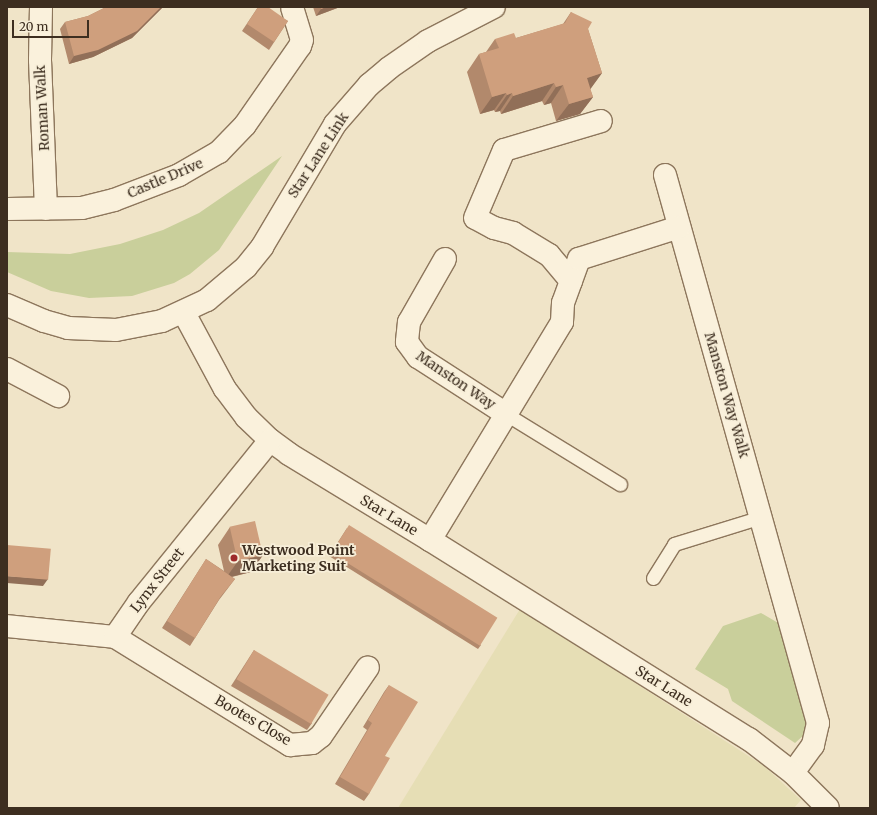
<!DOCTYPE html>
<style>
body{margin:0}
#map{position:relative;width:877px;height:815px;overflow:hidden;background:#f0e4c8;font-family:Merriweather,serif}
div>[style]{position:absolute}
.farmland>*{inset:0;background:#e6deb5}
.green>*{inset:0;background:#c9cf9b}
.roads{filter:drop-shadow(1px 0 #8d765c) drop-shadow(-1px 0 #8d765c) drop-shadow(0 1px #8d765c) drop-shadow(0 -1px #8d765c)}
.lane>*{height:13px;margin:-6.5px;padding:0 6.5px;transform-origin:6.5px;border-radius:6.5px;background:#faf1dc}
.street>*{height:22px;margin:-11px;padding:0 11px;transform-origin:11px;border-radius:11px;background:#faf1dc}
.secondary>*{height:22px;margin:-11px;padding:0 11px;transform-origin:11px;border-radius:11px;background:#faf1dc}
.wall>*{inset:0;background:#b2896c}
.shaded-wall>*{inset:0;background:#916f58}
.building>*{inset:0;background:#cf9f7d;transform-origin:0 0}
.dots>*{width:11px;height:11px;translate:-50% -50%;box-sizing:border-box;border:2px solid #f7eed8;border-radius:50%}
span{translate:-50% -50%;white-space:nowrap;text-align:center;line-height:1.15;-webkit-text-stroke:3.5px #f7eed8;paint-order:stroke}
.street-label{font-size:14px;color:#3d2e20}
.poi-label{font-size:14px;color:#3d2e20;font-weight:700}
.left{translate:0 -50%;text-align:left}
.frame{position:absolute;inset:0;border:8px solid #3d2e20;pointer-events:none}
.scale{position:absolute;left:12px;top:20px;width:77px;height:18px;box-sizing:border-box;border:2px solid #3d2e20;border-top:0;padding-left:5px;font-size:12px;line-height:14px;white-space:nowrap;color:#3d2e20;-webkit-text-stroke:3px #f7eed8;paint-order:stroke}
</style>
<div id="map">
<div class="farmland">
<i style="clip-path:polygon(520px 609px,764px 766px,801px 800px,794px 808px,398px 808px)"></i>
</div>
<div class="green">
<i style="clip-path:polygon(282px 156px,219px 250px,190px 274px,174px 283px,132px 296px,89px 298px,51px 291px,7px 272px,7px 252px,70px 254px,120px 244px,163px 230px,199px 213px)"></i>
<i style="clip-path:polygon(761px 613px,780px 624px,807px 725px,805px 734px,795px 743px,732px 701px,728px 689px,695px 669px,723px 626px)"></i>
</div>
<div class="roads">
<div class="lane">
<i style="left:506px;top:414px;width:134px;rotate:31.6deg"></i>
<i style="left:653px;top:578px;width:40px;rotate:-58deg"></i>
<i style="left:674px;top:544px;width:91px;rotate:-17.2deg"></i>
</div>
<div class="street">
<i style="left:41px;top:7px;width:53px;rotate:91.1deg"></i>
<i style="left:40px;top:60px;width:149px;rotate:87.7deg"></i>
<i style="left:665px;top:175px;width:569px;rotate:74.4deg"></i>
<i style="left:818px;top:723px;width:23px;rotate:103deg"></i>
<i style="left:813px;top:745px;width:34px;rotate:126deg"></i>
<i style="left:7px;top:209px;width:75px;rotate:-0.8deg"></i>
<i style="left:82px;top:208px;width:33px;rotate:-14deg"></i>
<i style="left:114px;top:200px;width:70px;rotate:-21deg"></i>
<i style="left:179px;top:175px;width:46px;rotate:-29.9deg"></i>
<i style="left:219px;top:152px;width:37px;rotate:-46deg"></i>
<i style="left:245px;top:125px;width:96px;rotate:-55.2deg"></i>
<i style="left:300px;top:46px;width:6px;rotate:-72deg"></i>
<i style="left:302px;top:40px;width:34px;rotate:-107deg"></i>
<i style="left:445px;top:259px;width:73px;rotate:119.7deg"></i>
<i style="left:409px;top:322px;width:20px;rotate:96deg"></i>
<i style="left:407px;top:342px;width:19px;rotate:54deg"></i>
<i style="left:418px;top:357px;width:105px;rotate:32.9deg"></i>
<i style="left:571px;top:281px;width:34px;rotate:-130deg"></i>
<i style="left:549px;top:255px;width:42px;rotate:-148.6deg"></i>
<i style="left:513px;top:233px;width:20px;rotate:-165deg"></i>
<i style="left:494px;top:228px;width:21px;rotate:-152deg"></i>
<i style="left:475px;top:218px;width:74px;rotate:-66.9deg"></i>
<i style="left:504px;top:150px;width:101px;rotate:-16.6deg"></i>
<i style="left:184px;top:313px;width:86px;rotate:61.7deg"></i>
<i style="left:225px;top:389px;width:35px;rotate:53deg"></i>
<i style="left:246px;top:417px;width:33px;rotate:44deg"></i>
<i style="left:270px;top:440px;width:24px;rotate:36deg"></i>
<i style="left:289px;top:454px;width:165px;rotate:31.4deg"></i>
<i style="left:430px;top:540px;width:376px;rotate:32deg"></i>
<i style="left:749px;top:739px;width:56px;rotate:37.7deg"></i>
<i style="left:793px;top:773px;width:49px;rotate:45deg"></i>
<i style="left:7px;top:369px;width:58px;rotate:27.9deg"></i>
<i style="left:430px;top:540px;width:255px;rotate:-58.8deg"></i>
<i style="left:562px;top:322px;width:19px;rotate:-87deg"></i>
<i style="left:563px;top:303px;width:47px;rotate:-70deg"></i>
<i style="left:579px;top:259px;width:105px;rotate:-17.7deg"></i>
<i style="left:7px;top:626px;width:109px;rotate:5.8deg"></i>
<i style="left:115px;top:637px;width:206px;rotate:31.7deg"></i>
<i style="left:290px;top:745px;width:22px;rotate:-5deg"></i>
<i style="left:312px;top:743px;width:11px;rotate:-38deg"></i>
<i style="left:321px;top:736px;width:83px;rotate:-55.7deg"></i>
<i style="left:115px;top:637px;width:42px;rotate:-55.6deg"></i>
<i style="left:139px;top:602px;width:208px;rotate:-51deg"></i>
</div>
<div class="secondary">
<i style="left:7px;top:305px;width:40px;rotate:23.4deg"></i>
<i style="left:44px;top:321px;width:25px;rotate:16deg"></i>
<i style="left:68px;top:328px;width:48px;rotate:2.4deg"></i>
<i style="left:116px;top:330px;width:47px;rotate:-11.1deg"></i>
<i style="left:162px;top:321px;width:50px;rotate:-25deg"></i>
<i style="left:207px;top:300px;width:51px;rotate:-40.2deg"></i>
<i style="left:246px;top:267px;width:26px;rotate:-51deg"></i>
<i style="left:262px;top:247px;width:143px;rotate:-59.3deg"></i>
<i style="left:335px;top:124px;width:52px;rotate:-48.9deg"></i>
<i style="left:369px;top:85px;width:26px;rotate:-40deg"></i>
<i style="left:389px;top:68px;width:47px;rotate:-34.7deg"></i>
<i style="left:428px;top:41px;width:74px;rotate:-27.3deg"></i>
</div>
</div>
<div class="wall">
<i style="clip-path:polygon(106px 7px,163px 7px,132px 38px,93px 57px,69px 64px,60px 29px,65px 22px,88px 16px)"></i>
<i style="clip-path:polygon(258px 7px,288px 21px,269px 50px,242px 31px)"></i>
<i style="clip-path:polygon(313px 7px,340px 7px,316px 16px)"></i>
<i style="clip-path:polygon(571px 12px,588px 29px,602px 73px,590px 89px,593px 97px,580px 114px,556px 121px,551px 103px,544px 105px,542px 101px,501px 114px,500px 111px,495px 112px,494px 110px,480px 114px,467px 72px,479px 54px,486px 52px,495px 39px,516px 38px,563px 24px)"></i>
<i style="clip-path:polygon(230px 527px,263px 555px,251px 572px,232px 577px,235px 579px,219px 600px,190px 646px,162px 628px,206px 559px,224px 571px,218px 545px)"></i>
<i style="clip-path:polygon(347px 528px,481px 645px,478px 649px,329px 556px)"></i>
<i style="clip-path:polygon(254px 650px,312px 723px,307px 730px,231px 686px)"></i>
<i style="clip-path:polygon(389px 685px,385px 756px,369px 794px,364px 801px,335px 784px,367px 730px,363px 727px,384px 692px)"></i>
</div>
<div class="shaded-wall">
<i style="clip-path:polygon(161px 7px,163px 7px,132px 38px,93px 57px,69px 64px,74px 56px)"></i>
<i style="clip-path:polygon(326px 7px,340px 7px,316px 16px,321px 9px)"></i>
<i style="clip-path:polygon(602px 73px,589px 91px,587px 78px)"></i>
<i style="clip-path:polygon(554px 83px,542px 101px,501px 114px,513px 96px)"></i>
<i style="clip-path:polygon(563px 85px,551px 103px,544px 105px,556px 87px)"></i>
<i style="clip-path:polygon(506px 93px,494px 110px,480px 114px,492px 97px)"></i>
<i style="clip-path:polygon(512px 93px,500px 111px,495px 112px,507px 95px)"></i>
<i style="clip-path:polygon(593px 97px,580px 114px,556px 121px,569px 104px)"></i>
<i style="clip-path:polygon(263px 555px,251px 572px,226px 578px,238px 561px)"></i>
<i style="clip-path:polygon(7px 576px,48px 579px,43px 586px,7px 583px)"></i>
</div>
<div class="building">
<i style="clip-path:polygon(106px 7px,161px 7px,137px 31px,98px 50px,74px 56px,65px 22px,88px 16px)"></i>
<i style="clip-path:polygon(258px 7px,268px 7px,288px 21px,274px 42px,247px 24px)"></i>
<i style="clip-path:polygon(321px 7px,326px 7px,321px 9px)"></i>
<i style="clip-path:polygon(571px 12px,592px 22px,588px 29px,602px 73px,587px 78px,593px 97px,569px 104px,563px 85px,556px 87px,554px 83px,513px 96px,512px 93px,507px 95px,506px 93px,492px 97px,479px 54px,499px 48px,495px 39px,514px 33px,516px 38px,565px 23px)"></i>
<i style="left:255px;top:521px;width:35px;height:26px;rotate:77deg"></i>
<i style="left:349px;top:525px;width:175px;height:33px;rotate:32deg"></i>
<i style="left:7px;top:545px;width:44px;height:31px;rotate:5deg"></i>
<i style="clip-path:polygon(206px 559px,235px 579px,221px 596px,195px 638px,167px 621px)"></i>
<i style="left:254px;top:650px;width:87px;height:34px;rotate:31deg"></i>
<i style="clip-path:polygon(389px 685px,418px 702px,385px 756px,390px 758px,369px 794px,340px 777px,372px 723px,368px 720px)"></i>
</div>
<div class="dots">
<i style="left:234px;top:558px;background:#9e2a2b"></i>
</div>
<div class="street-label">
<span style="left:42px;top:108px;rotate:-93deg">Roman Walk</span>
<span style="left:318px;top:155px;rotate:-57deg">Star Lane Link</span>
<span style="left:165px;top:178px;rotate:-23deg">Castle Drive</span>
<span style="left:456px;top:380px;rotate:34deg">Manston Way</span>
<span style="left:727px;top:395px;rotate:74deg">Manston Way Walk</span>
<span style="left:389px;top:515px;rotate:31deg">Star Lane</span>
<span style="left:157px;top:580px;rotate:-52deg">Lynx Street</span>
<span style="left:664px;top:686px;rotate:32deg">Star Lane</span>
<span style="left:253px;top:720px;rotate:30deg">Bootes Close</span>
</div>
<div class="poi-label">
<span class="left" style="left:242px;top:558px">Westwood Point<br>Marketing Suit</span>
</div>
<div class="frame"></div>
<div class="scale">20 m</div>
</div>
